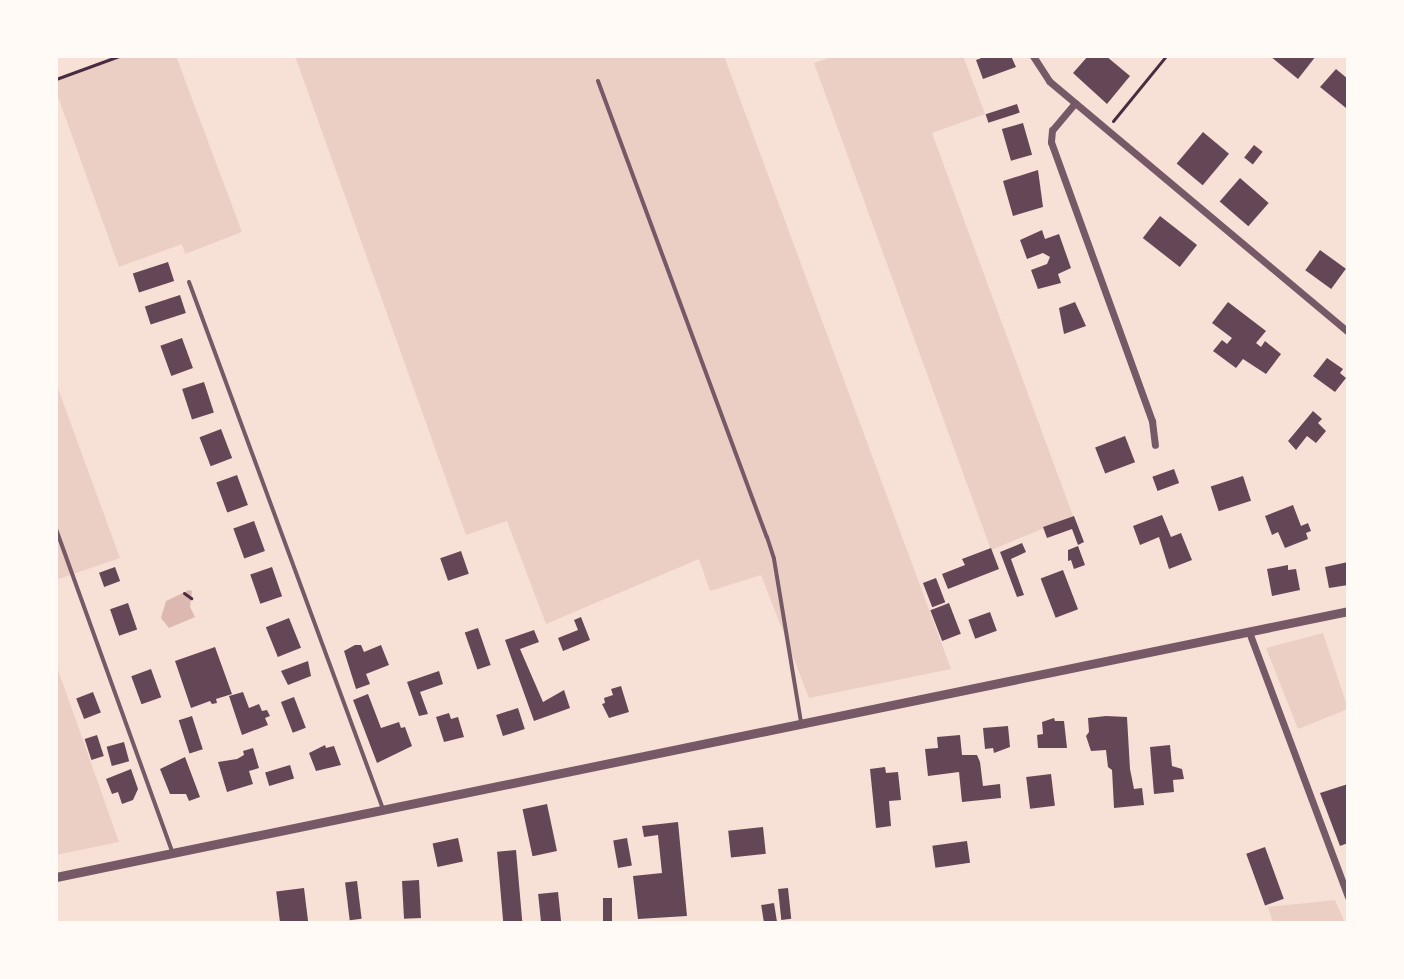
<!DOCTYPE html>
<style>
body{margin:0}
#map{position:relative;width:1404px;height:979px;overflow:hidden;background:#f7e1d7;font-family:Arial,sans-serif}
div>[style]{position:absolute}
.green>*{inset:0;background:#ebcfc5}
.water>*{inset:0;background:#dcb8b0}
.building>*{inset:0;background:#644757;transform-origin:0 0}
.path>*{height:3px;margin:-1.5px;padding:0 1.5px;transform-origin:1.5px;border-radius:1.5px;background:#4a2c40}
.service>*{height:4px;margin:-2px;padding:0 2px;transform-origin:2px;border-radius:2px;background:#755966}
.minor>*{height:7px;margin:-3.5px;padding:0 3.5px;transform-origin:3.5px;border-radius:3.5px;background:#755966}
.tertiary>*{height:9px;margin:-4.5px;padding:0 4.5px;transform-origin:4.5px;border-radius:4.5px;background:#755966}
span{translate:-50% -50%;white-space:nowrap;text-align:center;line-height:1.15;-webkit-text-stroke:8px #fffaf5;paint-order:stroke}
.frame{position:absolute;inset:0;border:58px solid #fffaf5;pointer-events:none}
</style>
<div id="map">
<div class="green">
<i style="clip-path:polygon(119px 56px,176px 56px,242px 232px,185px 254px,182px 244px,119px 267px,56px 91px,56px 79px)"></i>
<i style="clip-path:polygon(295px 56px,724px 56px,951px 669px,809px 698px,761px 575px,710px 591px,699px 559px,546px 624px,507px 521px,466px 535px)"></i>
<i style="clip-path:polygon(834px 56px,963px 56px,985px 114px,932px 133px,1073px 516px,991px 550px,814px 63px)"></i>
<i style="clip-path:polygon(56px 383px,120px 558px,56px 580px)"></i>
<i style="clip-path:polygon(1323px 633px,1348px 709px,1298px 729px,1266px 648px)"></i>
<i style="clip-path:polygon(56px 664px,119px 842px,56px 855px)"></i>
<i style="clip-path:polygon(1335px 900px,1345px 923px,1273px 923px,1268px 907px)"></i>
</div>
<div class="water">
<i style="clip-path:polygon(189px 590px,192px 591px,190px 607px,195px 617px,169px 628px,161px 618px,166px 601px)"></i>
</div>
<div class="building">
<i style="clip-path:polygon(987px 56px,1011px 56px,1016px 67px,983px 79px,976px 60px)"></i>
<i style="clip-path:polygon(1088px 56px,1106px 56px,1130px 76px,1107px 104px,1073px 73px)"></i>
<i style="clip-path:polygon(1270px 56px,1316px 56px,1298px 79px)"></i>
<i style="clip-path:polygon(1336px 69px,1348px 79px,1346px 108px,1320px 87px)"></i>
<i style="left:1017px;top:104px;width:9px;height:33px;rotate:72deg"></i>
<i style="left:1023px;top:123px;width:33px;height:22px;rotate:74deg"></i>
<i style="left:1203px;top:132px;width:34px;height:41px;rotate:40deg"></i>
<i style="left:1254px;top:145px;width:11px;height:16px;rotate:38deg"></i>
<i style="clip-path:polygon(1038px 170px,1043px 207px,1013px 216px,1003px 181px)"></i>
<i style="left:1240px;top:178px;width:38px;height:31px;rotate:41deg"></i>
<i style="left:1160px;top:216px;width:47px;height:28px;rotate:38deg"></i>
<i style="clip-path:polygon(1042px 230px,1045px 239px,1059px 234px,1071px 268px,1058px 274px,1061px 283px,1038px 289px,1031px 270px,1047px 264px,1050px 257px,1043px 253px,1027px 259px,1020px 240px)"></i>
<i style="left:1320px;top:250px;width:32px;height:25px;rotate:36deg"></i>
<i style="left:168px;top:262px;width:20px;height:37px;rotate:72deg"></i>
<i style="left:180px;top:295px;width:19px;height:37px;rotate:72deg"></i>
<i style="clip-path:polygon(1075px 302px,1086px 326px,1064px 334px,1059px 308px)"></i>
<i style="clip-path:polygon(1228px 302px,1266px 331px,1256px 343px,1261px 347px,1265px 341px,1281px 354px,1266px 374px,1243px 359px,1236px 368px,1213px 351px,1222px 340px,1227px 344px,1232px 338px,1212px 323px)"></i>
<i style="left:182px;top:338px;width:32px;height:23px;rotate:70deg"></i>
<i style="clip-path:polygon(1327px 358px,1343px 369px,1340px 373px,1346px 378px,1335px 392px,1313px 376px)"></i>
<i style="left:204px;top:382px;width:32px;height:23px;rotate:72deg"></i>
<i style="clip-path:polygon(1313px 411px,1322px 419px,1318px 423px,1326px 431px,1316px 443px,1307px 436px,1296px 450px,1288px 441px)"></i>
<i style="left:221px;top:429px;width:31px;height:23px;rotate:69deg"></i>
<i style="left:1125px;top:436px;width:28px;height:32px;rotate:69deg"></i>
<i style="left:1174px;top:469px;width:15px;height:23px;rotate:70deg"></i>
<i style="left:237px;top:475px;width:32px;height:22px;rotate:70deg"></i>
<i style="left:1243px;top:476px;width:26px;height:34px;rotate:72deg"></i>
<i style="clip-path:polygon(1293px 505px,1301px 526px,1308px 523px,1311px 531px,1306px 533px,1308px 539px,1285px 548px,1278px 532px,1272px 535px,1265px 516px)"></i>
<i style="clip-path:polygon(1162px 515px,1171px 537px,1181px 533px,1192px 560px,1169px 569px,1159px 537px,1140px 545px,1133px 526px)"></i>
<i style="clip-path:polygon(1074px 516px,1084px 542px,1078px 545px,1072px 529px,1047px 538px,1043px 527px)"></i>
<i style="left:254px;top:521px;width:32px;height:22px;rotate:70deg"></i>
<i style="clip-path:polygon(1022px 543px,1026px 552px,1011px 559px,1024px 595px,1017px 597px,1000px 552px)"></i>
<i style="clip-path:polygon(1078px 546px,1085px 565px,1074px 569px,1071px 560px,1068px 561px,1068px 550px)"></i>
<i style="clip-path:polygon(991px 548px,999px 569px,948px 589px,942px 574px,965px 565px,962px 559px)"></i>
<i style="left:461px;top:551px;width:24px;height:22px;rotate:71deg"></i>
<i style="clip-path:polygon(1348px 562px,1348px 585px,1329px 588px,1325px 567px)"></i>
<i style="clip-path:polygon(1288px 565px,1288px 570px,1296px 569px,1300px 590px,1272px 596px,1267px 569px)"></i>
<i style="left:115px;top:567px;width:15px;height:17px;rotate:70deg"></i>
<i style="left:272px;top:567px;width:31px;height:23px;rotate:71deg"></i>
<i style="left:1063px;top:570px;width:42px;height:24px;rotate:69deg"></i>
<i style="left:936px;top:578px;width:26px;height:14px;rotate:69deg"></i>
<i style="left:128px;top:603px;width:28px;height:19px;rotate:71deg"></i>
<i style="left:949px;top:603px;width:33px;height:20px;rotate:69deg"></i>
<i style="left:990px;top:612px;width:20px;height:23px;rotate:70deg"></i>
<i style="clip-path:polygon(581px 617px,590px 640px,563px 651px,558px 638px,578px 630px,574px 620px)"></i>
<i style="left:289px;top:618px;width:32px;height:25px;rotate:68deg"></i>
<i style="left:478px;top:628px;width:39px;height:14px;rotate:71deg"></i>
<i style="clip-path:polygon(534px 630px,539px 642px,520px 649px,543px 702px,564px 690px,570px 708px,534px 721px,505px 640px)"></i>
<i style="clip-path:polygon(355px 645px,361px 645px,364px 652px,381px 645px,389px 665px,366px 674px,370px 684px,356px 689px,344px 651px)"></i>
<i style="clip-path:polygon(215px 647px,232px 694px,216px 699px,217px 703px,212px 704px,210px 701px,191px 708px,175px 661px)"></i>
<i style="clip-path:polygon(308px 661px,311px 676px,288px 685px,281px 671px)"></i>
<i style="left:151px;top:669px;width:30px;height:21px;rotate:70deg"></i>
<i style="clip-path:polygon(439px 671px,443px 684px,420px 692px,428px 714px,419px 716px,407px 682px)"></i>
<i style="clip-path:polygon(621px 686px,629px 712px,609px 718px,602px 704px,605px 703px,604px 698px,613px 695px,611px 689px)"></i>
<i style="left:93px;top:692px;width:22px;height:18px;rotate:69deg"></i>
<i style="clip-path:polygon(243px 692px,249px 708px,259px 704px,262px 711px,267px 710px,270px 716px,265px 718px,268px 725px,242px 735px,229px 696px)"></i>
<i style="clip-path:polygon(368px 694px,381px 728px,399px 722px,401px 728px,405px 727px,412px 746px,377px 763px,353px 700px)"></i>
<i style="left:294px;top:697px;width:33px;height:14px;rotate:69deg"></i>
<i style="left:518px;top:708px;width:22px;height:23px;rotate:72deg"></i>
<i style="clip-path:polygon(449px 713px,451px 719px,458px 717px,464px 737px,444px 742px,436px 717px)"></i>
<i style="left:192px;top:716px;width:35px;height:14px;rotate:72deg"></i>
<i style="clip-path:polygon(1106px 716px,1127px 717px,1130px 769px,1134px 789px,1142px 788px,1144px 805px,1114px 808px,1112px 770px,1108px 767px,1106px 750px,1091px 751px,1086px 736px,1089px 732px,1088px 718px)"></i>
<i style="clip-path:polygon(1054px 718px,1055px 721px,1064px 721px,1067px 748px,1038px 748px,1037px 735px,1043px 734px,1042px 722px)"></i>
<i style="clip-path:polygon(1008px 726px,1010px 747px,994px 753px,993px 748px,985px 749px,983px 728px)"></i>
<i style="left:97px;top:735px;width:22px;height:13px;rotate:72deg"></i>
<i style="clip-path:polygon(960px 735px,962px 755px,977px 755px,980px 762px,983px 786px,1000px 784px,1001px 798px,962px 802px,959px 772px,928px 776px,925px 749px,938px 748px,937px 737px)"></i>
<i style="left:124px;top:742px;width:20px;height:18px;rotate:75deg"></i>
<i style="clip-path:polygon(325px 745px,326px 748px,334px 746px,341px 765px,316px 771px,309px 753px)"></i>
<i style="clip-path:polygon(1170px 745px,1172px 766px,1182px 769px,1184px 779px,1173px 780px,1174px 792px,1154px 794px,1150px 747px)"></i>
<i style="clip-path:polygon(253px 748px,259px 768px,249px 771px,253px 784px,227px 792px,218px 762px,237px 759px,244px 755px,243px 751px)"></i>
<i style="clip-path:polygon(185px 757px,200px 797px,189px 801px,186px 794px,170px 794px,160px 769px)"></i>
<i style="left:290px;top:765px;width:14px;height:26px;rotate:73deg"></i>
<i style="clip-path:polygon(885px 767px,886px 773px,898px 772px,901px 800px,889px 801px,891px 826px,876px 828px,870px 769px)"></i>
<i style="clip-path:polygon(131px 769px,138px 789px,133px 800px,122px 804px,118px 792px,112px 794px,106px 779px)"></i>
<i style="left:1051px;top:774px;width:32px;height:25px;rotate:83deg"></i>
<i style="clip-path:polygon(1348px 784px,1348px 843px,1340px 846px,1320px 793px)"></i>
<i style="left:547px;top:804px;width:48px;height:25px;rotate:78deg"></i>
<i style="clip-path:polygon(678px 822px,687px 916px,638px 919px,633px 876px,662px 873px,658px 835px,644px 837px,642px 826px)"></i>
<i style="left:763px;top:827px;width:27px;height:35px;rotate:84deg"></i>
<i style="left:458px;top:838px;width:24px;height:26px;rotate:78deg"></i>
<i style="left:627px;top:838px;width:28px;height:14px;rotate:80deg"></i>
<i style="left:967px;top:841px;width:22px;height:35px;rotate:82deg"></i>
<i style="left:1265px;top:847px;width:55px;height:20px;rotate:70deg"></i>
<i style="left:516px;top:850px;width:73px;height:19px;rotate:85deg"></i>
<i style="left:419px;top:880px;width:38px;height:17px;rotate:87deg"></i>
<i style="left:357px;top:881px;width:38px;height:12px;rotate:83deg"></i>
<i style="left:304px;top:888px;width:35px;height:28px;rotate:83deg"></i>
<i style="left:788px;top:888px;width:31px;height:10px;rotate:84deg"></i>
<i style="left:558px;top:892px;width:31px;height:20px;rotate:84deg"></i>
<i style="left:603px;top:898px;width:9px;height:24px"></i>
<i style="left:774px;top:903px;width:20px;height:13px;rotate:81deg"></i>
</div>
<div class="path">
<i style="left:56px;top:79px;width:67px;rotate:-20.1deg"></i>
<i style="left:1113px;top:121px;width:84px;rotate:-50.8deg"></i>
<i style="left:184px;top:593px;width:9px;rotate:36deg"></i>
</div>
<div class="service">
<i style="left:598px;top:81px;width:486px;rotate:69.7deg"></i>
<i style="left:767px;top:537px;width:23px;rotate:72deg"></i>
<i style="left:774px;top:559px;width:165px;rotate:80.6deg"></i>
<i style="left:189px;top:282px;width:562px;rotate:69.79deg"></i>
<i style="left:56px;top:529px;width:342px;rotate:70.2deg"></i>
</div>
<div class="minor">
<i style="left:1033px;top:56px;width:30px;rotate:57deg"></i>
<i style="left:1049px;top:81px;width:390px;rotate:40deg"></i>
<i style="left:1075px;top:103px;width:35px;rotate:130deg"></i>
<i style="left:1052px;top:130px;width:12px;rotate:95deg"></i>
<i style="left:1051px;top:142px;width:297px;rotate:70.1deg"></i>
<i style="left:1152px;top:421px;width:24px;rotate:83deg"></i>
<i style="left:1249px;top:632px;width:283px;rotate:69.5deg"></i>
</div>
<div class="tertiary">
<i style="left:56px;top:877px;width:1319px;rotate:-11.63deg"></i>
</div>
<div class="frame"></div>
</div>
